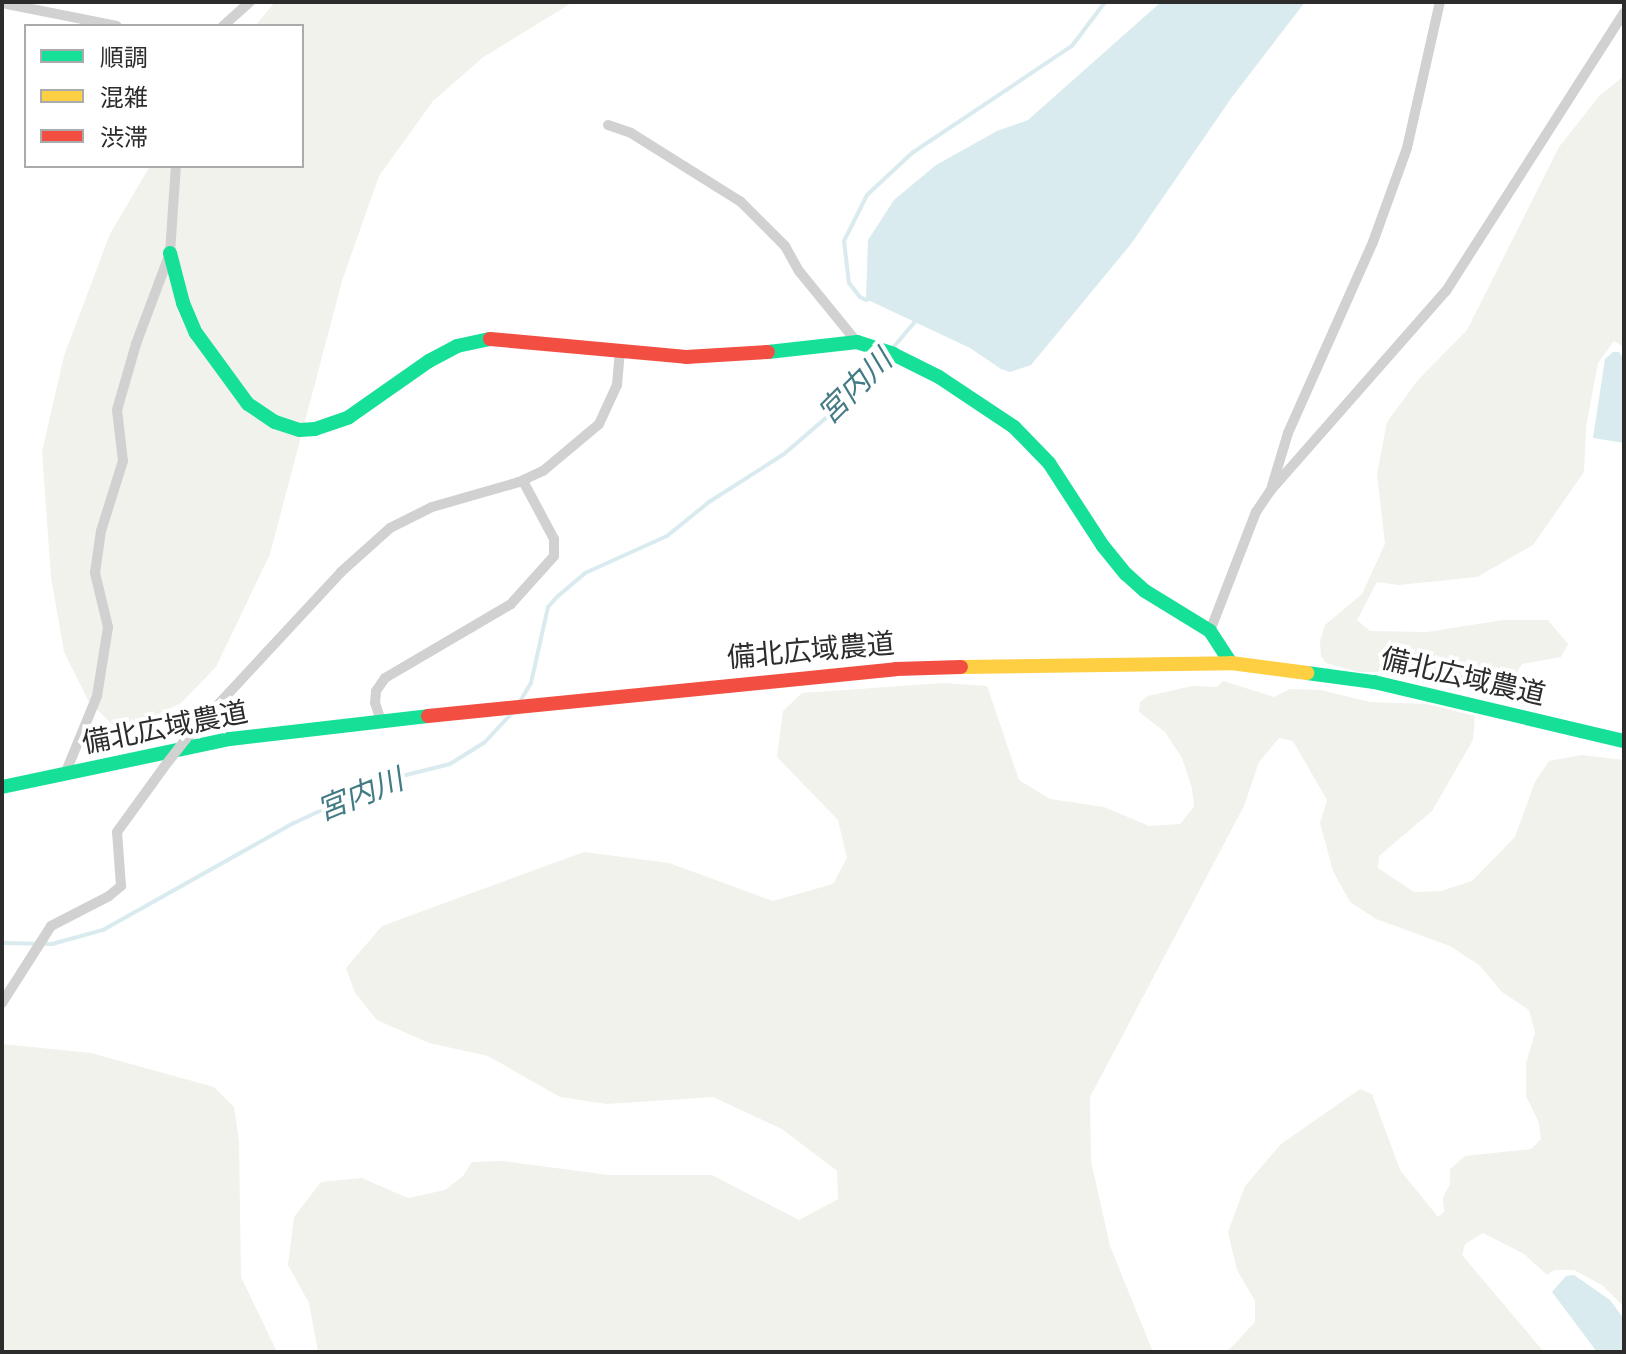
<!DOCTYPE html>
<meta charset="utf-8">
<style>
body{margin:0}
#map{position:relative;width:1626px;height:1354px;overflow:hidden;background:#fff;font-family:Jost,"Noto Sans JP",sans-serif}
div>[style]{position:absolute}
.green>*{inset:0;background:#f1f2eb}
.water>*{inset:0;background:#d9ebee}
.stream>*{height:4px;margin:-2px;padding:0 2px;transform-origin:2px;border-radius:2px;background:#d9ebee}
.street>*{height:10px;margin:-5px;padding:0 5px;transform-origin:5px;border-radius:5px;background:#d1d1d1}
.fast>*{height:14px;margin:-7px;padding:0 7px;transform-origin:7px;border-radius:7px;background:#16e098}
.slow>*{height:14px;margin:-7px;padding:0 7px;transform-origin:7px;border-radius:7px;background:#ffcf43}
.jam>*{height:14px;margin:-7px;padding:0 7px;transform-origin:7px;border-radius:7px;background:#f24e42}
.street-bridge>*{height:10px;margin:-5px;padding:0 5px;transform-origin:5px;border-radius:5px;background:#d1d1d1}
span{translate:-50% -50%;white-space:nowrap;text-align:center;line-height:1.15;-webkit-text-stroke:8px #fff;paint-order:stroke}
.street-label{font-size:28px;color:#2c2c2c}
.water-label{font-size:30px;color:#437b85;font-style:italic}
.frame{position:absolute;inset:0;border:4px solid #2c2c2c;pointer-events:none}
.legend{position:absolute;left:24px;top:24px;width:280px;height:144px;box-sizing:border-box;background:#fff;border:2px solid #ababab;margin:0;padding:10px 14px;list-style:none;font-size:24px;color:#2c2c2c}
.legend li{display:flex;align-items:center;gap:16px;height:40px}
.legend b{width:40px;border:2px solid #ababab}
</style>
<div id="map">
<div class="green">
<i style="clip-path:polygon(275px 2px,573px 2px,482px 58px,433px 101px,379px 176px,342px 281px,270px 554px,216px 667px,181px 703px,144px 721px,115px 727px,89px 702px,64px 652px,51px 577px,42px 452px,64px 356px,110px 234px,150px 166px,302px 166px,302px 26px,255px 26px)"></i>
<i style="clip-path:polygon(1624px 76px,1624px 347px,1614px 341px,1598px 363px,1586px 427px,1584px 472px,1533px 545px,1477px 577px,1399px 585px,1377px 582px,1357px 620px,1370px 631px,1427px 632px,1503px 620px,1548px 620px,1568px 644px,1561px 657px,1522px 664px,1512px 680px,1487px 691px,1382px 672px,1358px 672px,1326px 663px,1321px 656px,1320px 641px,1325px 625px,1362px 594px,1385px 544px,1377px 474px,1387px 422px,1418px 380px,1467px 330px,1559px 147px,1600px 95px)"></i>
<i style="clip-path:polygon(1223px 681px,1274px 697px,1290px 689px,1321px 690px,1370px 702px,1427px 704px,1475px 716px,1473px 740px,1432px 811px,1379px 856px,1378px 868px,1414px 892px,1441px 891px,1472px 881px,1515px 837px,1535px 782px,1549px 761px,1582px 755px,1624px 760px,1624px 1307px,1602px 1285px,1574px 1270px,1554px 1270px,1547px 1275px,1524px 1254px,1483px 1233px,1465px 1244px,1462px 1255px,1544px 1352px,1227px 1352px,1255px 1322px,1255px 1301px,1237px 1270px,1228px 1232px,1245px 1186px,1281px 1144px,1360px 1089px,1372px 1094px,1400px 1170px,1438px 1217px,1444px 1212px,1443px 1198px,1450px 1184px,1450px 1169px,1465px 1156px,1531px 1149px,1541px 1139px,1539px 1123px,1526px 1096px,1526px 1063px,1535px 1033px,1529px 1010px,1502px 992px,1479px 965px,1450px 946px,1376px 919px,1350px 902px,1333px 871px,1320px 823px,1327px 800px,1293px 741px,1279px 738px,1259px 762px,1244px 806px,1090px 1097px,1091px 1161px,1110px 1246px,1153px 1352px,318px 1352px,309px 1303px,288px 1265px,294px 1217px,321px 1182px,362px 1178px,408px 1198px,445px 1190px,463px 1176px,472px 1162px,502px 1161px,609px 1175px,712px 1175px,799px 1220px,838px 1199px,837px 1171px,782px 1129px,713px 1097px,607px 1104px,560px 1097px,488px 1056px,429px 1043px,377px 1020px,355px 993px,346px 968px,382px 926px,584px 852px,669px 863px,773px 901px,833px 884px,847px 858px,838px 820px,777px 757px,783px 711px,802px 693px,943px 683px,987px 686px,1019px 780px,1050px 799px,1104px 807px,1149px 826px,1180px 824px,1194px 807px,1192px 788px,1182px 758px,1165px 732px,1139px 712px,1140px 702px,1148px 696px,1192px 686px,1217px 687px)"></i>
<i style="clip-path:polygon(2px 1044px,91px 1053px,214px 1087px,234px 1107px,239px 1141px,241px 1277px,277px 1352px,2px 1352px)"></i>
</div>
<div class="water">
<i style="clip-path:polygon(1161px 2px,1305px 2px,1232px 97px,1131px 244px,1031px 365px,1010px 372px,1001px 369px,970px 348px,866px 299px,868px 240px,894px 200px,936px 165px,997px 131px,1028px 120px)"></i>
<i style="clip-path:polygon(1613px 352px,1619px 352px,1624px 359px,1624px 443px,1593px 438px,1605px 359px)"></i>
<i style="clip-path:polygon(1574px 1275px,1610px 1300px,1624px 1319px,1624px 1352px,1597px 1352px,1552px 1292px,1566px 1276px)"></i>
</div>
<div class="stream">
<i style="left:870px;top:298px;width:4px;rotate:153deg"></i>
<i style="left:866px;top:300px;width:7px;rotate:-153deg"></i>
<i style="left:860px;top:297px;width:18px;rotate:-128deg"></i>
<i style="left:849px;top:283px;width:42px;rotate:-96.8deg"></i>
<i style="left:844px;top:241px;width:51px;rotate:-63.4deg"></i>
<i style="left:867px;top:195px;width:62px;rotate:-43deg"></i>
<i style="left:912px;top:153px;width:192px;rotate:-33.8deg"></i>
<i style="left:1072px;top:46px;width:55px;rotate:-53.1deg"></i>
<i style="left:892px;top:349px;width:39px;rotate:-50deg"></i>
<i style="left:519px;top:703px;width:23px;rotate:-59deg"></i>
<i style="left:531px;top:683px;width:78px;rotate:-77.4deg"></i>
<i style="left:548px;top:607px;width:15px;rotate:-48deg"></i>
<i style="left:558px;top:596px;width:35px;rotate:-40deg"></i>
<i style="left:585px;top:573px;width:90px;rotate:-24.3deg"></i>
<i style="left:667px;top:536px;width:54px;rotate:-39deg"></i>
<i style="left:709px;top:502px;width:89px;rotate:-32.6deg"></i>
<i style="left:784px;top:454px;width:113px;rotate:-40.7deg"></i>
<i style="left:870px;top:380px;width:29px;rotate:-55deg"></i>
<i style="left:2px;top:943px;width:50px;rotate:1.1deg"></i>
<i style="left:52px;top:944px;width:53px;rotate:-15.4deg"></i>
<i style="left:103px;top:930px;width:219px;rotate:-29.3deg"></i>
<i style="left:294px;top:823px;width:102px;rotate:-25.1deg"></i>
<i style="left:386px;top:780px;width:66px;rotate:-14deg"></i>
<i style="left:450px;top:764px;width:40px;rotate:-32deg"></i>
<i style="left:484px;top:743px;width:41px;rotate:-47deg"></i>
</div>
<div class="street">
<i style="left:2px;top:3px;width:117px;rotate:11.3deg"></i>
<i style="left:223px;top:26px;width:36px;rotate:-42deg"></i>
<i style="left:608px;top:125px;width:24px;rotate:19deg"></i>
<i style="left:631px;top:133px;width:130px;rotate:32.1deg"></i>
<i style="left:741px;top:202px;width:62px;rotate:45deg"></i>
<i style="left:785px;top:246px;width:29px;rotate:61deg"></i>
<i style="left:799px;top:271px;width:92px;rotate:50.8deg"></i>
<i style="left:1272px;top:486px;width:55px;rotate:-73.2deg"></i>
<i style="left:1288px;top:433px;width:209px;rotate:-66deg"></i>
<i style="left:1373px;top:242px;width:100px;rotate:-70.1deg"></i>
<i style="left:1407px;top:148px;width:150px;rotate:-77.3deg"></i>
<i style="left:1210px;top:631px;width:128px;rotate:-68.9deg"></i>
<i style="left:1256px;top:512px;width:27px;rotate:-56deg"></i>
<i style="left:1271px;top:490px;width:265px;rotate:-48.7deg"></i>
<i style="left:1446px;top:291px;width:330px;rotate:-57.4deg"></i>
<i style="left:381px;top:721px;width:19px;rotate:-108deg"></i>
<i style="left:375px;top:703px;width:12px;rotate:-85deg"></i>
<i style="left:376px;top:691px;width:16px;rotate:-55deg"></i>
<i style="left:385px;top:678px;width:146px;rotate:-30.4deg"></i>
<i style="left:511px;top:604px;width:64px;rotate:-48.1deg"></i>
<i style="left:554px;top:556px;width:17px;rotate:-90deg"></i>
<i style="left:554px;top:539px;width:66px;rotate:-118.1deg"></i>
<i style="left:187px;top:738px;width:226px;rotate:-47.1deg"></i>
<i style="left:341px;top:572px;width:66px;rotate:-41.9deg"></i>
<i style="left:390px;top:528px;width:47px;rotate:-26.6deg"></i>
<i style="left:432px;top:507px;width:91px;rotate:-16deg"></i>
<i style="left:519px;top:482px;width:26px;rotate:-25deg"></i>
<i style="left:543px;top:471px;width:73px;rotate:-40deg"></i>
<i style="left:599px;top:424px;width:43px;rotate:-65.2deg"></i>
<i style="left:617px;top:385px;width:35px;rotate:-85deg"></i>
<i style="left:65px;top:774px;width:84px;rotate:-67.7deg"></i>
<i style="left:97px;top:696px;width:70px;rotate:-80.9deg"></i>
<i style="left:108px;top:627px;width:56px;rotate:-103.5deg"></i>
<i style="left:95px;top:573px;width:42px;rotate:-81.9deg"></i>
<i style="left:101px;top:531px;width:73px;rotate:-72.6deg"></i>
<i style="left:123px;top:461px;width:51px;rotate:-96.7deg"></i>
<i style="left:117px;top:410px;width:69px;rotate:-73.9deg"></i>
<i style="left:136px;top:344px;width:97px;rotate:-69.5deg"></i>
<i style="left:170px;top:253px;width:87px;rotate:-86.1deg"></i>
<i style="left:2px;top:1003px;width:91px;rotate:-57.5deg"></i>
<i style="left:51px;top:926px;width:65px;rotate:-27.3deg"></i>
<i style="left:109px;top:896px;width:16px;rotate:-40deg"></i>
<i style="left:121px;top:886px;width:54px;rotate:-94.2deg"></i>
<i style="left:117px;top:832px;width:80px;rotate:-54.1deg"></i>
</div>
<div class="fast">
<i style="left:170px;top:253px;width:52px;rotate:75.4deg"></i>
<i style="left:183px;top:303px;width:33px;rotate:67deg"></i>
<i style="left:196px;top:333px;width:88px;rotate:53.8deg"></i>
<i style="left:248px;top:404px;width:32px;rotate:34deg"></i>
<i style="left:275px;top:422px;width:26px;rotate:18deg"></i>
<i style="left:300px;top:430px;width:15px;rotate:-4deg"></i>
<i style="left:315px;top:429px;width:36px;rotate:-19deg"></i>
<i style="left:349px;top:417px;width:98px;rotate:-35deg"></i>
<i style="left:429px;top:361px;width:32px;rotate:-28deg"></i>
<i style="left:457px;top:346px;width:34px;rotate:-12deg"></i>
<i style="left:768px;top:352px;width:90px;rotate:-6.4deg"></i>
<i style="left:857px;top:342px;width:38px;rotate:18deg"></i>
<i style="left:893px;top:354px;width:51px;rotate:26.6deg"></i>
<i style="left:939px;top:377px;width:90px;rotate:33.7deg"></i>
<i style="left:1014px;top:427px;width:50px;rotate:45.8deg"></i>
<i style="left:1049px;top:463px;width:99px;rotate:57deg"></i>
<i style="left:1103px;top:546px;width:36px;rotate:51deg"></i>
<i style="left:1126px;top:574px;width:25px;rotate:42deg"></i>
<i style="left:1145px;top:591px;width:76px;rotate:31.6deg"></i>
<i style="left:1210px;top:631px;width:38px;rotate:57deg"></i>
<i style="left:1307px;top:673px;width:68px;rotate:7.7deg"></i>
<i style="left:1374px;top:682px;width:257px;rotate:13.3deg"></i>
<i style="left:2px;top:787px;width:233px;rotate:-11.9deg"></i>
<i style="left:230px;top:739px;width:199px;rotate:-6.6deg"></i>
</div>
<div class="slow">
<i style="left:961px;top:667px;width:270px;rotate:-0.8deg"></i>
<i style="left:1231px;top:663px;width:77px;rotate:7.5deg"></i>
</div>
<div class="jam">
<i style="left:490px;top:339px;width:197px;rotate:5.2deg"></i>
<i style="left:686px;top:357px;width:82px;rotate:-3.5deg"></i>
<i style="left:428px;top:716px;width:470px;rotate:-5.7deg"></i>
<i style="left:896px;top:669px;width:65px;rotate:-1.8deg"></i>
</div>
<div class="street-bridge">
<i style="left:164px;top:767px;width:37px;rotate:-52deg"></i>
</div>
<div class="street-label">
<span style="left:811px;top:651px;rotate:-5deg">備北広域農道</span>
<span style="left:1463px;top:677px;rotate:13deg">備北広域農道</span>
<span style="left:165px;top:728px;rotate:-11deg">備北広域農道</span>
</div>
<div class="water-label">
<span style="left:855px;top:387px;rotate:-45deg">宮内川</span>
<span style="left:360px;top:795px;rotate:-22deg">宮内川</span>
</div>
<div class="frame"></div>
<ul class="legend">
<li><b style="height:10px;background:#16e098"></b>順調</li>
<li><b style="height:10px;background:#ffcf43"></b>混雑</li>
<li><b style="height:10px;background:#f24e42"></b>渋滞</li>
</ul>
</div>
